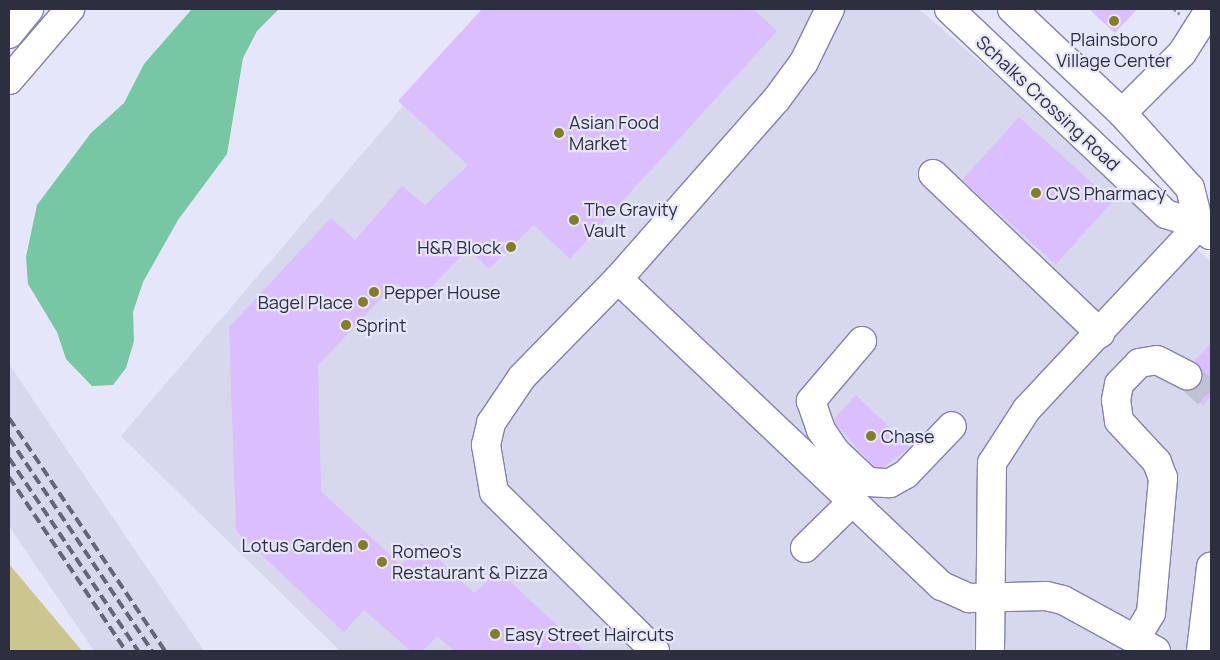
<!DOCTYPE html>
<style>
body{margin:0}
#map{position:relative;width:1220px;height:660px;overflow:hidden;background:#e5e6f9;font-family:Manrope,sans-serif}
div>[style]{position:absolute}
.built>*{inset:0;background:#d7d8ee}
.green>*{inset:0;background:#cac68d}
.water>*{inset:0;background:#77c6a4}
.building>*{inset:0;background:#dabefe;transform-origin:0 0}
.minor-tunnel>*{height:28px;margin-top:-14px;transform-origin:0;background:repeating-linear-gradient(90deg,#c0c1d4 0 28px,transparent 0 42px)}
.path>*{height:3px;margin-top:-1.5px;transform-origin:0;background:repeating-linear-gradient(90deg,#9697aa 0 2.5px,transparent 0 5px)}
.roads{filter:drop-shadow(1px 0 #8282af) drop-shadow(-1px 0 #8282af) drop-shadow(0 1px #8282af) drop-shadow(0 -1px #8282af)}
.minor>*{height:28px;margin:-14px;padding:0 14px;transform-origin:14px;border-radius:14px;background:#fff}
.major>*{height:28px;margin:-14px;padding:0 14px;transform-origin:14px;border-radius:14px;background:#fff}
.rail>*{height:4px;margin-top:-2px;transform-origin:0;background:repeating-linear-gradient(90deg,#656578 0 10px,transparent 0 15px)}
.dots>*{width:14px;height:14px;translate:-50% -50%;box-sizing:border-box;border:2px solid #e5e6f9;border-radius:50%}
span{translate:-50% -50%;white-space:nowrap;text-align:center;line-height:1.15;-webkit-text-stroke:4.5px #e5e6f9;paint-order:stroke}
.poi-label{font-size:18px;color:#2e2e41}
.left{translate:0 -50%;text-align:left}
.right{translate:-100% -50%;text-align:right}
.street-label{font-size:18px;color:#2e2e41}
.frame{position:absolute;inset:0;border:10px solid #2e2e41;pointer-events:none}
</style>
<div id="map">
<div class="built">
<i style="clip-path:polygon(486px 9px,919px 9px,1211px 262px,1211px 651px,340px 651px,121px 436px)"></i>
<i style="clip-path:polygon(9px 364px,92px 487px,204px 651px,94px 651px,9px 526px)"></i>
</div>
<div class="green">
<i style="clip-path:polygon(9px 564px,82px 651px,9px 651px)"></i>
</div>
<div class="water">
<i style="clip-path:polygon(192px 9px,279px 9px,257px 31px,243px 58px,227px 154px,178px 220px,143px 282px,133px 312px,134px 341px,126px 368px,113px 385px,92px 386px,66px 359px,57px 332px,28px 284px,26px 257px,37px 205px,91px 133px,124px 103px,144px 64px)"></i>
</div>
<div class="building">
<i style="clip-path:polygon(482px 9px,753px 9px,777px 31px,570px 259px,534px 225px,489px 269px,468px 249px,418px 301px,396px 283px,318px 365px,321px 491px,401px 565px,422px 543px,474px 593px,499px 571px,584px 651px,454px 651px,437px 636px,422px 651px,411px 651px,364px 610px,344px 632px,236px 531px,229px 327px,331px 218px,355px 240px,402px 186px,425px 205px,468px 165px,398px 101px)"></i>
<i style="clip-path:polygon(1089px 9px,1137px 9px,1115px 33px)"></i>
<i style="left:1019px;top:117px;width:126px;height:85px;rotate:42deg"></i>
<i style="clip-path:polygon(1211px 343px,1211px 396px,1203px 405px,1187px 391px,1201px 382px,1200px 367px,1194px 361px)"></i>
<i style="clip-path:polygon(856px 395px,910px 447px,884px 467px,874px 467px,835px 423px,834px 419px)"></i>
</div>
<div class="minor-tunnel">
<i style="left:1187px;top:375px;width:33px;rotate:43deg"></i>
</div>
<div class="path">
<i style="left:1174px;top:9px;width:8px;rotate:40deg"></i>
</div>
<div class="roads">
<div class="minor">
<i style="left:949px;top:9px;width:299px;rotate:43.4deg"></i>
<i style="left:1166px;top:214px;width:35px;rotate:18deg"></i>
<i style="left:1199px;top:225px;width:15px;rotate:42deg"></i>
<i style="left:1012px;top:9px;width:151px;rotate:43.4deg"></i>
<i style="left:1122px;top:113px;width:101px;rotate:47.8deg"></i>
<i style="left:1190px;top:188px;width:38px;rotate:76deg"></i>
<i style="left:1122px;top:113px;width:85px;rotate:-45deg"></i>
<i style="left:1182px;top:53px;width:52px;rotate:-57.5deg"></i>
<i style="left:933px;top:174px;width:231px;rotate:43.6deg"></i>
<i style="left:618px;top:279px;width:446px;rotate:43.5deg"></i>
<i style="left:942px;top:586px;width:30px;rotate:24deg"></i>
<i style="left:969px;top:598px;width:77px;rotate:-1.5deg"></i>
<i style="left:1046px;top:596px;width:17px;rotate:13deg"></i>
<i style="left:1063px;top:600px;width:106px;rotate:28.7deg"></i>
<i style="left:862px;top:341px;width:79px;rotate:130.4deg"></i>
<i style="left:811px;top:401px;width:31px;rotate:71deg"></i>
<i style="left:821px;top:430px;width:27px;rotate:56deg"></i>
<i style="left:836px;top:452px;width:44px;rotate:43.2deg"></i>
<i style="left:868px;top:482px;width:22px;rotate:3deg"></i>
<i style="left:890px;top:483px;width:18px;rotate:-29deg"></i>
<i style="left:906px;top:474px;width:66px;rotate:-46.2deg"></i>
<i style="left:805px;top:548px;width:66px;rotate:-44.4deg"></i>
<i style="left:1136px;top:638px;width:29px;rotate:-59deg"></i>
<i style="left:1151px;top:613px;width:136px;rotate:-84.9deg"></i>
<i style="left:1163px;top:478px;width:17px;rotate:-111deg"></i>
<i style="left:1157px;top:462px;width:56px;rotate:-132.8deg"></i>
<i style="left:1119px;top:421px;width:21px;rotate:-98deg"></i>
<i style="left:1116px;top:400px;width:16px;rotate:-79deg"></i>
<i style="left:1119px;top:384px;width:29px;rotate:-46deg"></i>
<i style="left:1139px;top:363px;width:18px;rotate:-9deg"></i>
<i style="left:1157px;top:360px;width:34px;rotate:27deg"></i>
<i style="left:655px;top:651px;width:226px;rotate:-135.4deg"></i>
<i style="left:494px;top:492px;width:48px;rotate:-99.7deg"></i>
<i style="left:486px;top:445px;width:23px;rotate:-77deg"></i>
<i style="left:491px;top:423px;width:55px;rotate:-56deg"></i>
<i style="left:522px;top:377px;width:137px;rotate:-45.6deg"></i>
<i style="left:618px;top:279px;width:239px;rotate:-48.6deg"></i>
<i style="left:776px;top:100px;width:47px;rotate:-53.6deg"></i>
<i style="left:804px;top:62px;width:59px;rotate:-63.9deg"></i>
<i style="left:990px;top:651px;width:188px;rotate:-89.4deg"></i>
<i style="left:992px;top:463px;width:64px;rotate:-57.1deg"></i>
<i style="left:1027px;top:409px;width:252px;rotate:-46.9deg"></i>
<i style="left:1201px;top:651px;width:85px;rotate:-83.2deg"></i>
</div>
<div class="major">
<i style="left:9px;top:34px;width:32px;rotate:-51deg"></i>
<i style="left:9px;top:80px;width:94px;rotate:-49.3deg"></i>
</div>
</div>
<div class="rail">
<i style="left:9px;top:418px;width:280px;rotate:56.2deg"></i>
<i style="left:9px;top:438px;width:257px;rotate:56.1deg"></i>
<i style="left:9px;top:458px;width:232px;rotate:56.2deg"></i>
<i style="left:9px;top:477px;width:210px;rotate:56.1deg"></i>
</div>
<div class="dots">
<i style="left:1114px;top:21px;background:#857d24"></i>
<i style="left:559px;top:133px;background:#857d24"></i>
<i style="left:1036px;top:193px;background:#857d24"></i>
<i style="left:574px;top:220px;background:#857d24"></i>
<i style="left:511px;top:247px;background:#857d24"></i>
<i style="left:374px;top:292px;background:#857d24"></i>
<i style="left:363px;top:302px;background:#857d24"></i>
<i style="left:346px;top:325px;background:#857d24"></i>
<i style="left:871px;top:436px;background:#857d24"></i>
<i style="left:363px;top:545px;background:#857d24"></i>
<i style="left:382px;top:562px;background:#857d24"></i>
<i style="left:495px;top:634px;background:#857d24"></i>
</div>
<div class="poi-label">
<span style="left:1114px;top:50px">Plainsboro<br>Village Center</span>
<span class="left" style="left:569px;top:133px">Asian Food<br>Market</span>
<span class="left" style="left:1046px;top:193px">CVS Pharmacy</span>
<span class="left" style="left:584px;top:220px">The Gravity<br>Vault</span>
<span class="right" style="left:501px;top:247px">H&amp;R Block</span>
<span class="left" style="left:384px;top:292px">Pepper House</span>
<span class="right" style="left:353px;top:302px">Bagel Place</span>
<span class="left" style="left:356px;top:325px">Sprint</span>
<span class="left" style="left:881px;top:436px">Chase</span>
<span class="right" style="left:353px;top:545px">Lotus Garden</span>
<span class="left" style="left:392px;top:562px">Romeo's<br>Restaurant &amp; Pizza</span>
<span class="left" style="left:505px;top:634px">Easy Street Haircuts</span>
</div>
<div class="street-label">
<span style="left:1048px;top:103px;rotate:43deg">Schalks Crossing Road</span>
</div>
<div class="frame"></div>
</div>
